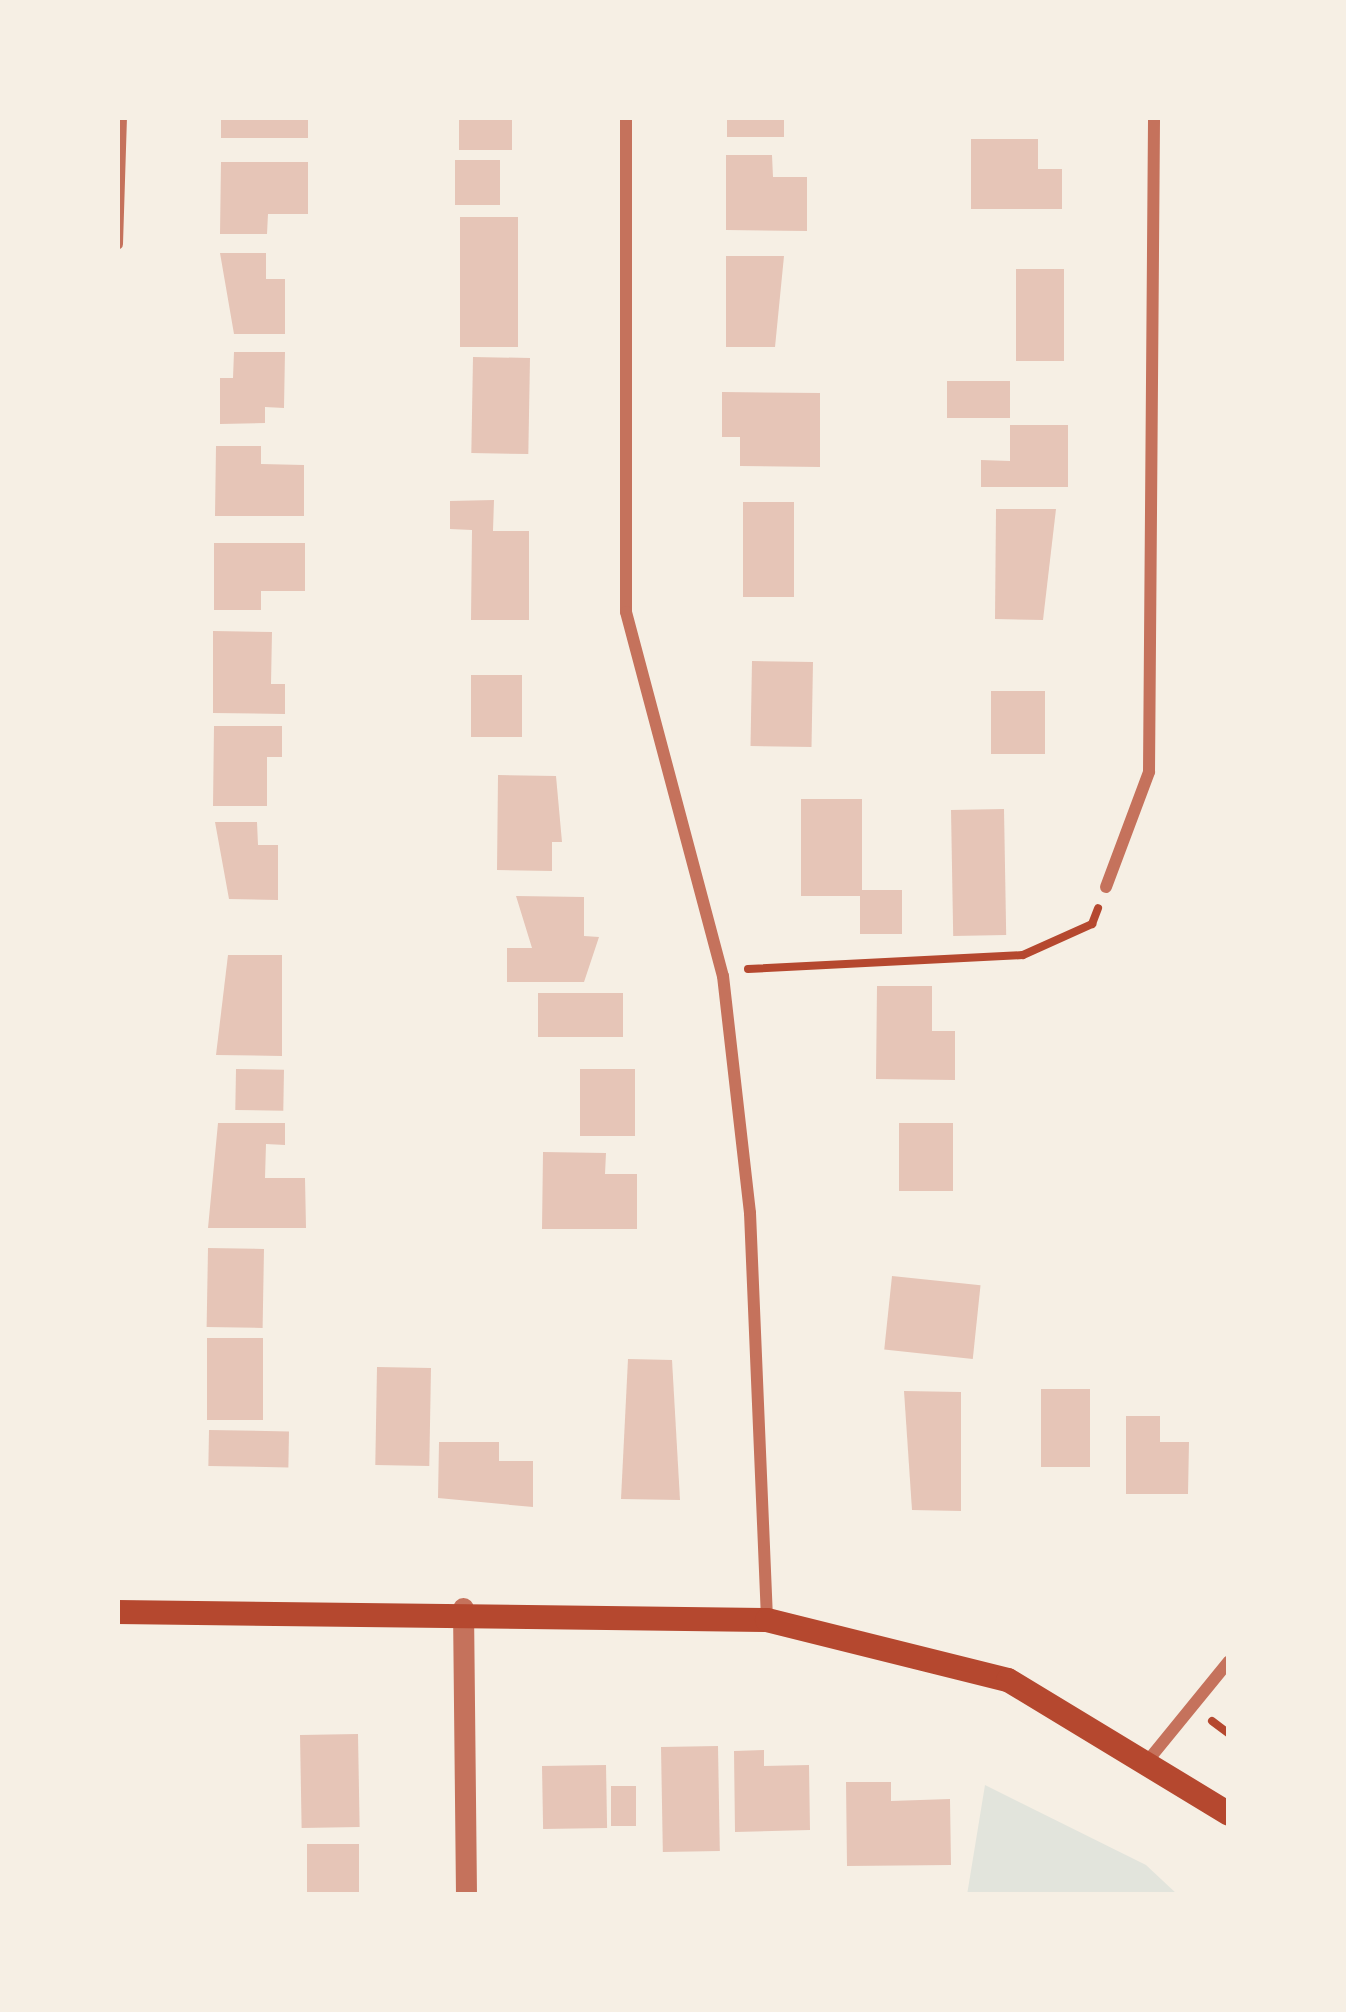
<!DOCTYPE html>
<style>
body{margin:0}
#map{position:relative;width:1346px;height:2012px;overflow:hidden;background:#f6efe4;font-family:"DM Sans",sans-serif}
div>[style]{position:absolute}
.green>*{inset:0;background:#e2e4dc}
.building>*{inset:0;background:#e6c5b7;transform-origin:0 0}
.path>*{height:8px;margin:-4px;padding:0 4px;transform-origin:4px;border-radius:4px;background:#b5482f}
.minor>*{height:12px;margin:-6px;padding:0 6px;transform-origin:6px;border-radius:6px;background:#c5725c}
.tertiary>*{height:21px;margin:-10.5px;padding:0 10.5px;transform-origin:10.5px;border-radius:10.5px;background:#c5725c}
.secondary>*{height:24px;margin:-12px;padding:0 12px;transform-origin:12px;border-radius:12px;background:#b5482f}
span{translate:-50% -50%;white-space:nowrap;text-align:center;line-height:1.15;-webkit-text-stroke:9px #f6efe4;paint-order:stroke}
.frame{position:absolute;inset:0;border:120px solid #f6efe4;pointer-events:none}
</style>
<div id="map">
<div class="green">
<i style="clip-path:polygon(985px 1785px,1146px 1865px,1178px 1895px,967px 1895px)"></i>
</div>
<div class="building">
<i style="left:221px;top:117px;width:87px;height:21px"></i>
<i style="left:459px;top:117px;width:53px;height:33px"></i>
<i style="left:727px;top:117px;width:57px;height:20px"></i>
<i style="clip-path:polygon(971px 139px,1038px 139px,1038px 169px,1062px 169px,1062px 209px,971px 209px)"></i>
<i style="clip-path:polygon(726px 155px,772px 155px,773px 177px,807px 177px,807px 231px,726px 230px)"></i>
<i style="left:455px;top:160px;width:45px;height:45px"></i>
<i style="clip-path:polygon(221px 162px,308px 162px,308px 214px,268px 214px,267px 234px,220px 234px)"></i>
<i style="left:460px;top:217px;width:58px;height:130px"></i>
<i style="clip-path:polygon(220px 253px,266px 253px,266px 279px,285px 279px,285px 334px,234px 334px)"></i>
<i style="clip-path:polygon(726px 256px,784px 256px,775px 347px,726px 347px)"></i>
<i style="left:1016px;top:269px;width:48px;height:92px"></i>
<i style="clip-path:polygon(234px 352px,285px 352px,284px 408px,265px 407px,265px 423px,220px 424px,220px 378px,233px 378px)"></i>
<i style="left:473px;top:357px;width:57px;height:96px;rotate:1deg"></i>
<i style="left:947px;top:381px;width:63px;height:37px"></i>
<i style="clip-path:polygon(722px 392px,820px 393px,820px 467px,740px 466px,740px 437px,722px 437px)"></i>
<i style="clip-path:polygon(1010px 425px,1068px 425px,1068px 487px,981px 487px,981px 460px,1010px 461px)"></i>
<i style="clip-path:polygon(216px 446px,261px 446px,261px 464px,304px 465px,304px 516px,215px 516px)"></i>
<i style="clip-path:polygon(494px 500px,493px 531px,529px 531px,529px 620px,471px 620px,472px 530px,450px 529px,450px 501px)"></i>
<i style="left:743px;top:502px;width:51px;height:95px"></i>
<i style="clip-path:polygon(996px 509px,1056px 509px,1043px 620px,995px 619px)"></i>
<i style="clip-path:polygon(214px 543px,305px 543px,305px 591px,261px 591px,261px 610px,214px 610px)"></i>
<i style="clip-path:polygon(213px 631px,272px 632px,271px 684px,285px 684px,285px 714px,213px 713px)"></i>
<i style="left:752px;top:661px;width:61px;height:85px;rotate:1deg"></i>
<i style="left:471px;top:675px;width:51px;height:62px"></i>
<i style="left:991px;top:691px;width:54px;height:63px"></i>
<i style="clip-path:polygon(214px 726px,282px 726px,282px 757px,267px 757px,267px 806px,213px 806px)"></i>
<i style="clip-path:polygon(498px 775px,556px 776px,562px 842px,552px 842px,552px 871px,497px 870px)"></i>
<i style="left:801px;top:799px;width:61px;height:97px"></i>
<i style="left:1004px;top:809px;width:126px;height:53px;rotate:89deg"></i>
<i style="clip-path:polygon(215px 822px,257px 822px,258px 845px,278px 845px,278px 900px,229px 899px)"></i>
<i style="left:860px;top:890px;width:42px;height:44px"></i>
<i style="clip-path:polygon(516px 896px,584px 897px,584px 936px,599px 937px,584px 982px,507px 982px,507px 948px,532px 948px)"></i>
<i style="clip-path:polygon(228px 955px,282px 955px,282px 1056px,216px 1055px)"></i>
<i style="clip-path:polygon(877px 986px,932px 986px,932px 1031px,955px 1031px,955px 1080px,876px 1079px)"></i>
<i style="left:538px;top:993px;width:85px;height:44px"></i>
<i style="left:236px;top:1069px;width:48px;height:41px;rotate:1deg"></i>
<i style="left:635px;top:1069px;width:67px;height:55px;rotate:90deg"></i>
<i style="clip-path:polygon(218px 1123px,285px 1123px,285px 1145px,266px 1144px,265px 1178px,305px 1178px,306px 1228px,208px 1228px)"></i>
<i style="left:899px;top:1123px;width:54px;height:68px"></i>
<i style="clip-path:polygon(543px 1152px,606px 1153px,605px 1174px,637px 1174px,637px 1229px,542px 1229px)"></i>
<i style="left:208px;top:1248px;width:56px;height:79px;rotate:1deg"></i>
<i style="left:892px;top:1276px;width:89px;height:74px;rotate:6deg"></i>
<i style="left:207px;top:1338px;width:56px;height:82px"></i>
<i style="clip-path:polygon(628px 1359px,672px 1360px,680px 1500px,621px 1499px)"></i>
<i style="left:377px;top:1367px;width:54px;height:98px;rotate:1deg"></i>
<i style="left:1041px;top:1389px;width:49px;height:78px"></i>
<i style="clip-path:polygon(904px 1391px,961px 1392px,961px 1511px,912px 1510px)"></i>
<i style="clip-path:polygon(1126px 1416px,1160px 1416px,1160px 1442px,1189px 1442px,1188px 1494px,1126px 1494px)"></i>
<i style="left:209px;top:1430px;width:80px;height:36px;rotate:1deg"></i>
<i style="clip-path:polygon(439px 1442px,499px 1442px,499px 1461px,533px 1461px,533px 1507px,438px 1498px)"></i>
<i style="left:358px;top:1734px;width:93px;height:58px;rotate:89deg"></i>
<i style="left:718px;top:1746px;width:105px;height:57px;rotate:89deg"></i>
<i style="clip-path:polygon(764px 1750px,764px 1766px,809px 1765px,810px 1830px,735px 1832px,734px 1751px)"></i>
<i style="left:606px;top:1765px;width:63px;height:64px;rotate:89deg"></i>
<i style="clip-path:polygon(846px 1782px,891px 1782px,891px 1801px,950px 1799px,951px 1865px,847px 1866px)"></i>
<i style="left:636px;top:1786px;width:40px;height:25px;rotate:90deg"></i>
<i style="left:359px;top:1844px;width:51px;height:52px;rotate:90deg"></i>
</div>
<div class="path">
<i style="left:748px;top:969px;width:275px;rotate:-2.9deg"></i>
<i style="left:1023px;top:955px;width:76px;rotate:-24.2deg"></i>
<i style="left:1092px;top:924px;width:17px;rotate:-69deg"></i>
<i style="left:1212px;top:1721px;width:21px;rotate:37deg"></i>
</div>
<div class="minor">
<i style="left:626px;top:117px;width:495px;rotate:90deg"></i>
<i style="left:626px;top:612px;width:377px;rotate:75.1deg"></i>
<i style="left:723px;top:976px;width:239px;rotate:83.5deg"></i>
<i style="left:750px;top:1213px;width:406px;rotate:87.6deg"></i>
<i style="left:117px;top:244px;width:127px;rotate:-88.2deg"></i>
<i style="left:1106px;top:887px;width:123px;rotate:-69.5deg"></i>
<i style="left:1149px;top:772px;width:655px;rotate:-89.56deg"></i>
<i style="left:1150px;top:1758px;width:125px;rotate:-50.8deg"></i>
</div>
<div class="tertiary">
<i style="left:463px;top:1608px;width:287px;rotate:89.4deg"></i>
</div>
<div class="secondary">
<i style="left:117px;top:1612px;width:650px;rotate:0.71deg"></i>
<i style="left:767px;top:1620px;width:248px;rotate:14deg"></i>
<i style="left:1008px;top:1680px;width:258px;rotate:31.2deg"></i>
</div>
<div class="frame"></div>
</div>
